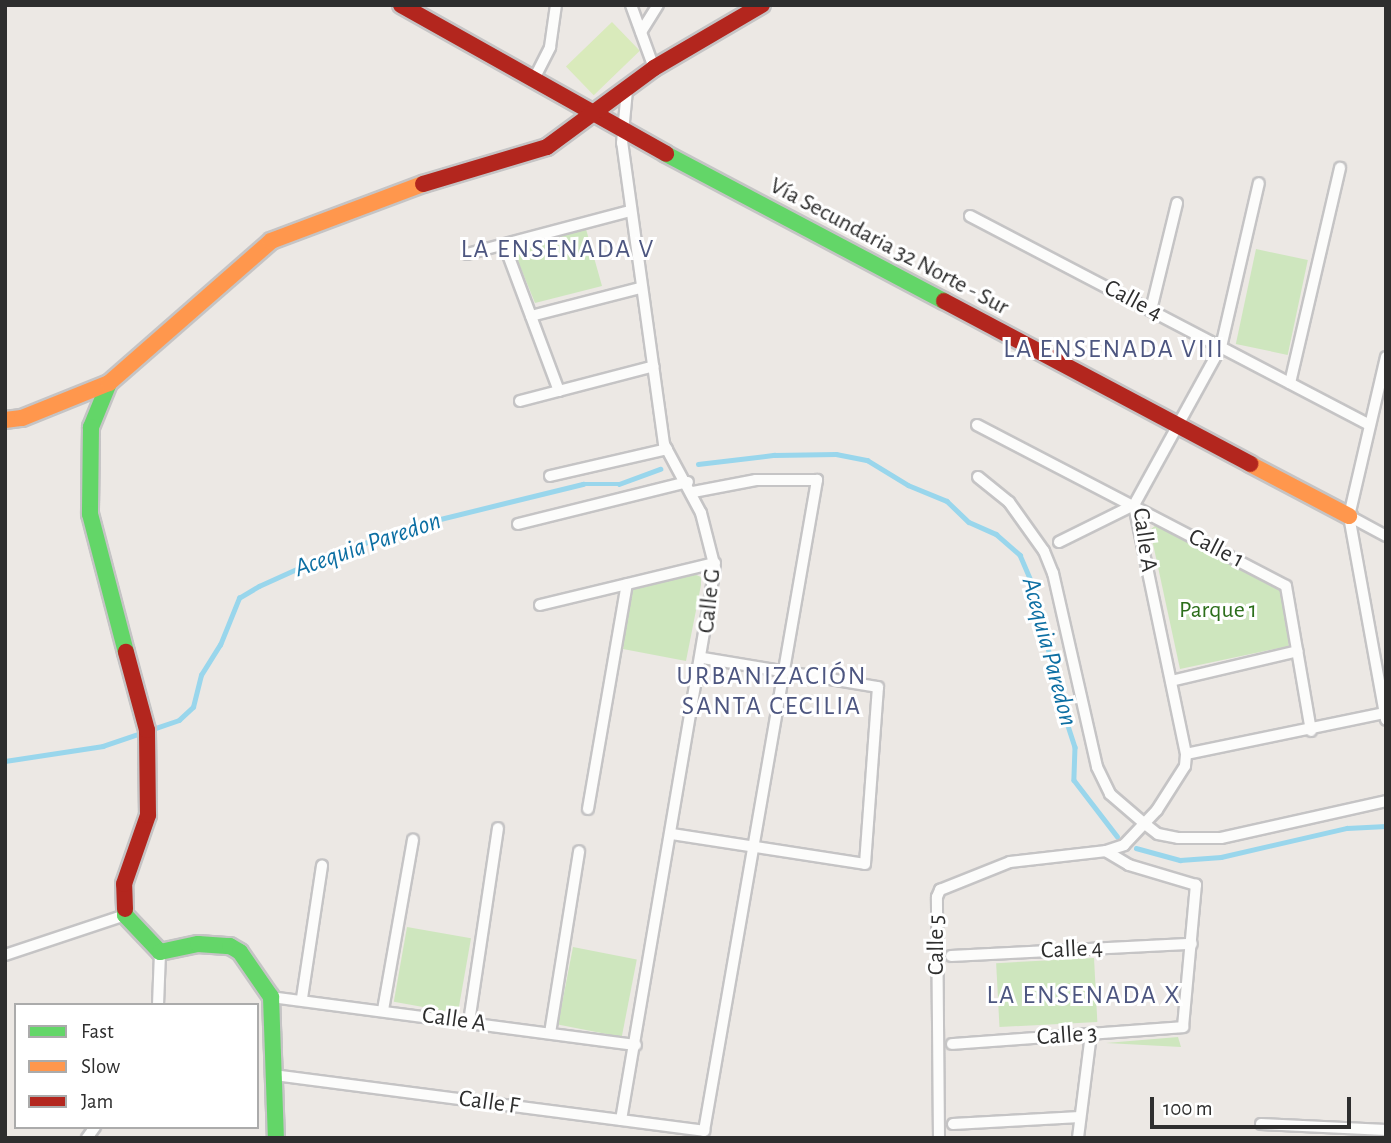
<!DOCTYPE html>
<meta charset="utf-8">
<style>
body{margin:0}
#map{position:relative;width:1391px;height:1143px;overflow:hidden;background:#ece8e4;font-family:"Alegreya Sans",sans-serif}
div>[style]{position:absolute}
.green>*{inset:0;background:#cee6be;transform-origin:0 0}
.pitch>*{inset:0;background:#d9eabb;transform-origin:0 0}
.stream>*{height:4.5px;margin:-2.25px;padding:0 2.25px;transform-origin:2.25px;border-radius:2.25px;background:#99d6ec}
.roads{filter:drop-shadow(2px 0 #c5c4c5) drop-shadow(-2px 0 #c5c4c5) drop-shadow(0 2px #c5c4c5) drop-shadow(0 -2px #c5c4c5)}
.street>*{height:10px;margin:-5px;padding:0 5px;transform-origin:5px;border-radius:5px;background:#fcfcfb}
.fast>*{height:16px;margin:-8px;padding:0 8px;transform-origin:8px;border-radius:8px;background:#63d668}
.slow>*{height:16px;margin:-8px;padding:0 8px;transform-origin:8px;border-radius:8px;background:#ff974d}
.jam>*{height:16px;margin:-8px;padding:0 8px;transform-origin:8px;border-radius:8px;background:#b3261e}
span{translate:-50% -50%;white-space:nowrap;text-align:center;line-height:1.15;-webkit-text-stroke:6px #fff;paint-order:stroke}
.street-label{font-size:24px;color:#2e2e2e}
.park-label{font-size:24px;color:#2c6e1b}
.neighbourhood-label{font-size:26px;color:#4d5680;letter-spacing:2px}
.water-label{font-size:26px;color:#0d6fa3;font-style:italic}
.frame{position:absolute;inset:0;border:7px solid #2e2e2e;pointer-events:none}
.legend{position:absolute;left:14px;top:1003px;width:245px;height:126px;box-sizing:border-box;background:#fff;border:2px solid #ababab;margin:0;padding:9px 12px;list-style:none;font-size:21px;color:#2e2e2e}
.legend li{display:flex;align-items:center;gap:14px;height:35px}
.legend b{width:35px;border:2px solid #ababab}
.scale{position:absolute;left:1150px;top:1097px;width:201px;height:32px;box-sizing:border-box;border:4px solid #2e2e2e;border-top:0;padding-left:9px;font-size:21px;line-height:24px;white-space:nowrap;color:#2e2e2e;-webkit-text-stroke:5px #fff;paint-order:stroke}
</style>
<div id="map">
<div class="green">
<i style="clip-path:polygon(586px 229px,602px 286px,535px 303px,515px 254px,517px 246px)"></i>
<i style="left:1256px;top:249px;width:53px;height:97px;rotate:12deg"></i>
<i style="clip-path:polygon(1156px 525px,1280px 589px,1289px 646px,1180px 669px,1150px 530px)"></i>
<i style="clip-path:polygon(694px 574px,701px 577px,701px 585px,686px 661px,623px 649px,630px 590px)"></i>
<i style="left:407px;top:927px;width:65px;height:76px;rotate:10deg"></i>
<i style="left:573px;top:947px;width:65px;height:79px;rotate:11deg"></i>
<i style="left:1094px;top:958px;width:64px;height:98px;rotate:87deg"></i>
<i style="clip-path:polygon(1178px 1037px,1181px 1047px,1106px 1043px)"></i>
</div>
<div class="pitch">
<i style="left:612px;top:22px;width:40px;height:64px;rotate:46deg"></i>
</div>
<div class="stream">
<i style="left:698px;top:464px;width:77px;rotate:-6.8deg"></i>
<i style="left:774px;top:455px;width:62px;rotate:-0.9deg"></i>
<i style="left:836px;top:454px;width:32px;rotate:11deg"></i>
<i style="left:867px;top:460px;width:48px;rotate:31.4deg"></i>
<i style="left:908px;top:485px;width:42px;rotate:22.3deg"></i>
<i style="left:947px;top:501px;width:30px;rotate:44deg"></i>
<i style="left:969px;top:522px;width:30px;rotate:24deg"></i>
<i style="left:996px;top:534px;width:32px;rotate:41deg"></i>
<i style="left:1020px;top:555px;width:46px;rotate:66.8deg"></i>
<i style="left:1038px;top:597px;width:97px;rotate:78.7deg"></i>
<i style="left:1057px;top:692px;width:58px;rotate:71.9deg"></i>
<i style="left:1075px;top:747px;width:33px;rotate:92deg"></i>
<i style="left:1074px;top:780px;width:71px;rotate:52.5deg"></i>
<i style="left:156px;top:728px;width:24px;rotate:-19deg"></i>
<i style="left:179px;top:720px;width:19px;rotate:-43deg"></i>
<i style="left:193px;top:707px;width:33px;rotate:-76deg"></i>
<i style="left:201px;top:675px;width:36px;rotate:-58deg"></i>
<i style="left:220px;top:645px;width:51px;rotate:-68deg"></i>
<i style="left:239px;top:598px;width:23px;rotate:-31deg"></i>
<i style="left:259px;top:586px;width:68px;rotate:-24.3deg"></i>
<i style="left:321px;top:558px;width:109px;rotate:-18.8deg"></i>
<i style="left:424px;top:523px;width:164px;rotate:-13.8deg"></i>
<i style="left:583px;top:484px;width:36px"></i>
<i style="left:619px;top:484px;width:44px;rotate:-20.1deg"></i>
<i style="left:5px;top:761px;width:99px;rotate:-8.7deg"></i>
<i style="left:103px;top:746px;width:37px;rotate:-19deg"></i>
<i style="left:1136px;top:848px;width:46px;rotate:15.3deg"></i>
<i style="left:1180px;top:860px;width:41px;rotate:-4.2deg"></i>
<i style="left:1221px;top:857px;width:129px;rotate:-13deg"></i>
<i style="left:1347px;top:828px;width:39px;rotate:-3deg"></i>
</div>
<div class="roads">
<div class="street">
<i style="left:631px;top:5px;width:67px;rotate:69.9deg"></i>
<i style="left:641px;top:32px;width:32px;rotate:-58deg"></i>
<i style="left:533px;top:81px;width:38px;rotate:-63deg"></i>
<i style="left:550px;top:47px;width:42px;rotate:-81.9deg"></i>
<i style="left:970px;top:216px;width:451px;rotate:27.6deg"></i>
<i style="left:504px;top:244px;width:157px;rotate:69.5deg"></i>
<i style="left:467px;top:254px;width:169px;rotate:-14.8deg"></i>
<i style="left:1151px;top:310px;width:110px;rotate:-76.3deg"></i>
<i style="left:531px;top:316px;width:113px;rotate:-14.4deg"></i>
<i style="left:1386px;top:357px;width:163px;rotate:103.1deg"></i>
<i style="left:1349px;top:516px;width:207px;rotate:79.7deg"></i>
<i style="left:1290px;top:383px;width:221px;rotate:-76.9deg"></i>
<i style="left:520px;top:401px;width:138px;rotate:-14.6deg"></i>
<i style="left:977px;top:425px;width:348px;rotate:27.5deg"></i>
<i style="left:1286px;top:586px;width:147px;rotate:80.2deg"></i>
<i style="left:550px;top:476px;width:120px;rotate:-13deg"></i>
<i style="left:978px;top:477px;width:40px;rotate:39deg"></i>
<i style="left:1009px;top:502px;width:60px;rotate:54.5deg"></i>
<i style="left:1044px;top:551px;width:24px;rotate:68deg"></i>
<i style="left:1053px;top:573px;width:199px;rotate:77.2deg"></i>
<i style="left:1097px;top:767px;width:30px;rotate:64deg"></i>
<i style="left:1110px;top:794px;width:46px;rotate:40.6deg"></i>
<i style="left:1145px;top:824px;width:16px;rotate:38deg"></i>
<i style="left:1158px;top:834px;width:20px;rotate:11deg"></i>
<i style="left:1178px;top:838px;width:43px"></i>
<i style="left:1221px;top:838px;width:169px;rotate:-12.6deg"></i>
<i style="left:1349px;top:516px;width:42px;rotate:28.4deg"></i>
<i style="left:518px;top:524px;width:175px;rotate:-13.9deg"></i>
<i style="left:1059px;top:542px;width:84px;rotate:-26.3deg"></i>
<i style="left:540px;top:605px;width:180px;rotate:-13.5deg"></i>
<i style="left:1171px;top:681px;width:130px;rotate:-13.3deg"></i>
<i style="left:1186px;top:754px;width:202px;rotate:-11.7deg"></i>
<i style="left:588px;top:809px;width:228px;rotate:-80.2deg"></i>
<i style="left:672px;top:834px;width:195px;rotate:8.8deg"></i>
<i style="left:865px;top:864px;width:177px;rotate:-85.8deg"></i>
<i style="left:878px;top:687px;width:177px;rotate:-170.6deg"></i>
<i style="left:5px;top:955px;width:126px;rotate:-18.4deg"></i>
<i style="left:951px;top:956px;width:241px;rotate:-2.9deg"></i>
<i style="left:271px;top:997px;width:368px;rotate:7.5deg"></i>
<i style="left:302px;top:998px;width:134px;rotate:-81.4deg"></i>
<i style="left:158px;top:1005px;width:53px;rotate:-87.8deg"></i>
<i style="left:383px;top:1010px;width:173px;rotate:-80deg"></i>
<i style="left:469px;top:1022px;width:196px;rotate:-81.5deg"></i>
<i style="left:550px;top:1033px;width:184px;rotate:-80.9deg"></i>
<i style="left:952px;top:1044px;width:232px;rotate:-4.2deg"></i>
<i style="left:1183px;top:1027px;width:143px;rotate:-84.8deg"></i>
<i style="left:1196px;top:885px;width:70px;rotate:-163.4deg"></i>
<i style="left:1129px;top:865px;width:27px;rotate:-149deg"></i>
<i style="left:274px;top:1075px;width:434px;rotate:7.4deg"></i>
<i style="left:704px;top:1131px;width:661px;rotate:-80.15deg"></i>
<i style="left:817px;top:480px;width:61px;rotate:180deg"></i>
<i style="left:756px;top:480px;width:64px;rotate:169.2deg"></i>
<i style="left:621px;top:1120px;width:560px;rotate:-80.34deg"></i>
<i style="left:715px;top:568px;width:57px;rotate:-104.3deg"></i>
<i style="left:701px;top:513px;width:78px;rotate:-118.2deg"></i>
<i style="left:664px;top:444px;width:304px;rotate:-97.9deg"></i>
<i style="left:622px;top:143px;width:53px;rotate:-84.6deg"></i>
<i style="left:953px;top:1124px;width:127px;rotate:-3.2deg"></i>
<i style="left:1261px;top:1124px;width:125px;rotate:2.7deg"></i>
<i style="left:87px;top:1138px;width:14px;rotate:-54deg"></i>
<i style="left:939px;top:1138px;width:241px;rotate:-90.5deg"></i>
<i style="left:937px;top:897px;width:8px;rotate:-67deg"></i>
<i style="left:940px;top:890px;width:75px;rotate:-21.8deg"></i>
<i style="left:1010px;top:862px;width:97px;rotate:-6.5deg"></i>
<i style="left:1106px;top:851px;width:19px;rotate:-18deg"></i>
<i style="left:1124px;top:845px;width:48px;rotate:-46.7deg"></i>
<i style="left:1157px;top:810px;width:52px;rotate:-57.5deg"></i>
<i style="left:1185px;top:766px;width:12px;rotate:-85deg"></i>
<i style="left:1186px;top:754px;width:254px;rotate:-101.8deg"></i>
<i style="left:1134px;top:505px;width:180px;rotate:-61.2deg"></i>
<i style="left:1221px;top:347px;width:168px;rotate:-77deg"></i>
<i style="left:1078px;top:1138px;width:105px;rotate:-82.9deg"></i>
</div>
<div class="fast">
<i style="left:666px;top:154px;width:314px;rotate:27.9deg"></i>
<i style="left:109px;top:383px;width:48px;rotate:112.2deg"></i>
<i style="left:91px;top:427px;width:87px;rotate:90.7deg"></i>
<i style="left:90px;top:514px;width:143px;rotate:75.4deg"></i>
<i style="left:125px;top:909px;width:6px;rotate:90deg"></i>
<i style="left:125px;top:915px;width:51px;rotate:46.6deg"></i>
<i style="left:160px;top:952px;width:39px;rotate:-12deg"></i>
<i style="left:198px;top:944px;width:32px;rotate:4deg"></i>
<i style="left:230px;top:946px;width:12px;rotate:31deg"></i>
<i style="left:240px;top:952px;width:55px;rotate:55.4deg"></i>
<i style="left:271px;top:997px;width:141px;rotate:88deg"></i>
</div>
<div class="slow">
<i style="left:5px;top:420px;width:17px;rotate:-7deg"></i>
<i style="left:22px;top:418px;width:94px;rotate:-21.9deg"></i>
<i style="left:109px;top:383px;width:215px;rotate:-41.2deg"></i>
<i style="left:271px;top:241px;width:162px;rotate:-20.6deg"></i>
<i style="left:1250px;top:464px;width:112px;rotate:27.7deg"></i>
</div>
<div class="jam">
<i style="left:401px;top:5px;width:304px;rotate:29.3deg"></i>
<i style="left:423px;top:184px;width:129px;rotate:-16.6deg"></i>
<i style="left:547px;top:147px;width:133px;rotate:-36.4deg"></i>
<i style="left:654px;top:68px;width:125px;rotate:-30.3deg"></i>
<i style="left:944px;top:301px;width:347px;rotate:28deg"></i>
<i style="left:125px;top:909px;width:25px;rotate:-92deg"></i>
<i style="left:124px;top:884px;width:73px;rotate:-70.8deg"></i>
<i style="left:148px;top:815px;width:85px;rotate:-90.7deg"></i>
<i style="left:147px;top:730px;width:81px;rotate:-105.1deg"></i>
</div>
</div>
<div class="street-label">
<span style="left:889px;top:247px;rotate:28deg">Vía Secundaria 32 Norte - Sur</span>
<span style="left:1133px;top:301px;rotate:28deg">Calle 4</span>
<span style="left:1144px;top:540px;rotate:82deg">Calle A</span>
<span style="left:1216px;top:549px;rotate:27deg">Calle 1</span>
<span style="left:710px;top:601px;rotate:-84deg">Calle G</span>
<span style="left:937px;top:945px;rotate:-90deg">Calle 5</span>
<span style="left:1072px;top:950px;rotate:-3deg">Calle 4</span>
<span style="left:454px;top:1020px;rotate:8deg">Calle A</span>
<span style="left:1067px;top:1036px;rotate:-4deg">Calle 3</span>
<span style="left:489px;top:1103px;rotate:8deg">Calle F</span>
</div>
<div class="park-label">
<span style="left:1218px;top:611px">Parque 1</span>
</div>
<div class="neighbourhood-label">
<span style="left:558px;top:250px">LA ENSENADA V</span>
<span style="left:1114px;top:350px">LA ENSENADA VIII</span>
<span style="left:772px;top:692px">URBANIZACIÓN<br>SANTA CECILIA</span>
<span style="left:1084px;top:996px">LA ENSENADA X</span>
</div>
<div class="water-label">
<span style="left:368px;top:545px;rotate:-19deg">Acequia Paredon</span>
<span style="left:1049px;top:652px;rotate:75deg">Acequia Paredon</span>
</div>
<div class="frame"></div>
<ul class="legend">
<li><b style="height:9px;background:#63d668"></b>Fast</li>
<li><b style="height:9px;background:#ff974d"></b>Slow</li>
<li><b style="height:9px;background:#b3261e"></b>Jam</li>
</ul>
<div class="scale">100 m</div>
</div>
